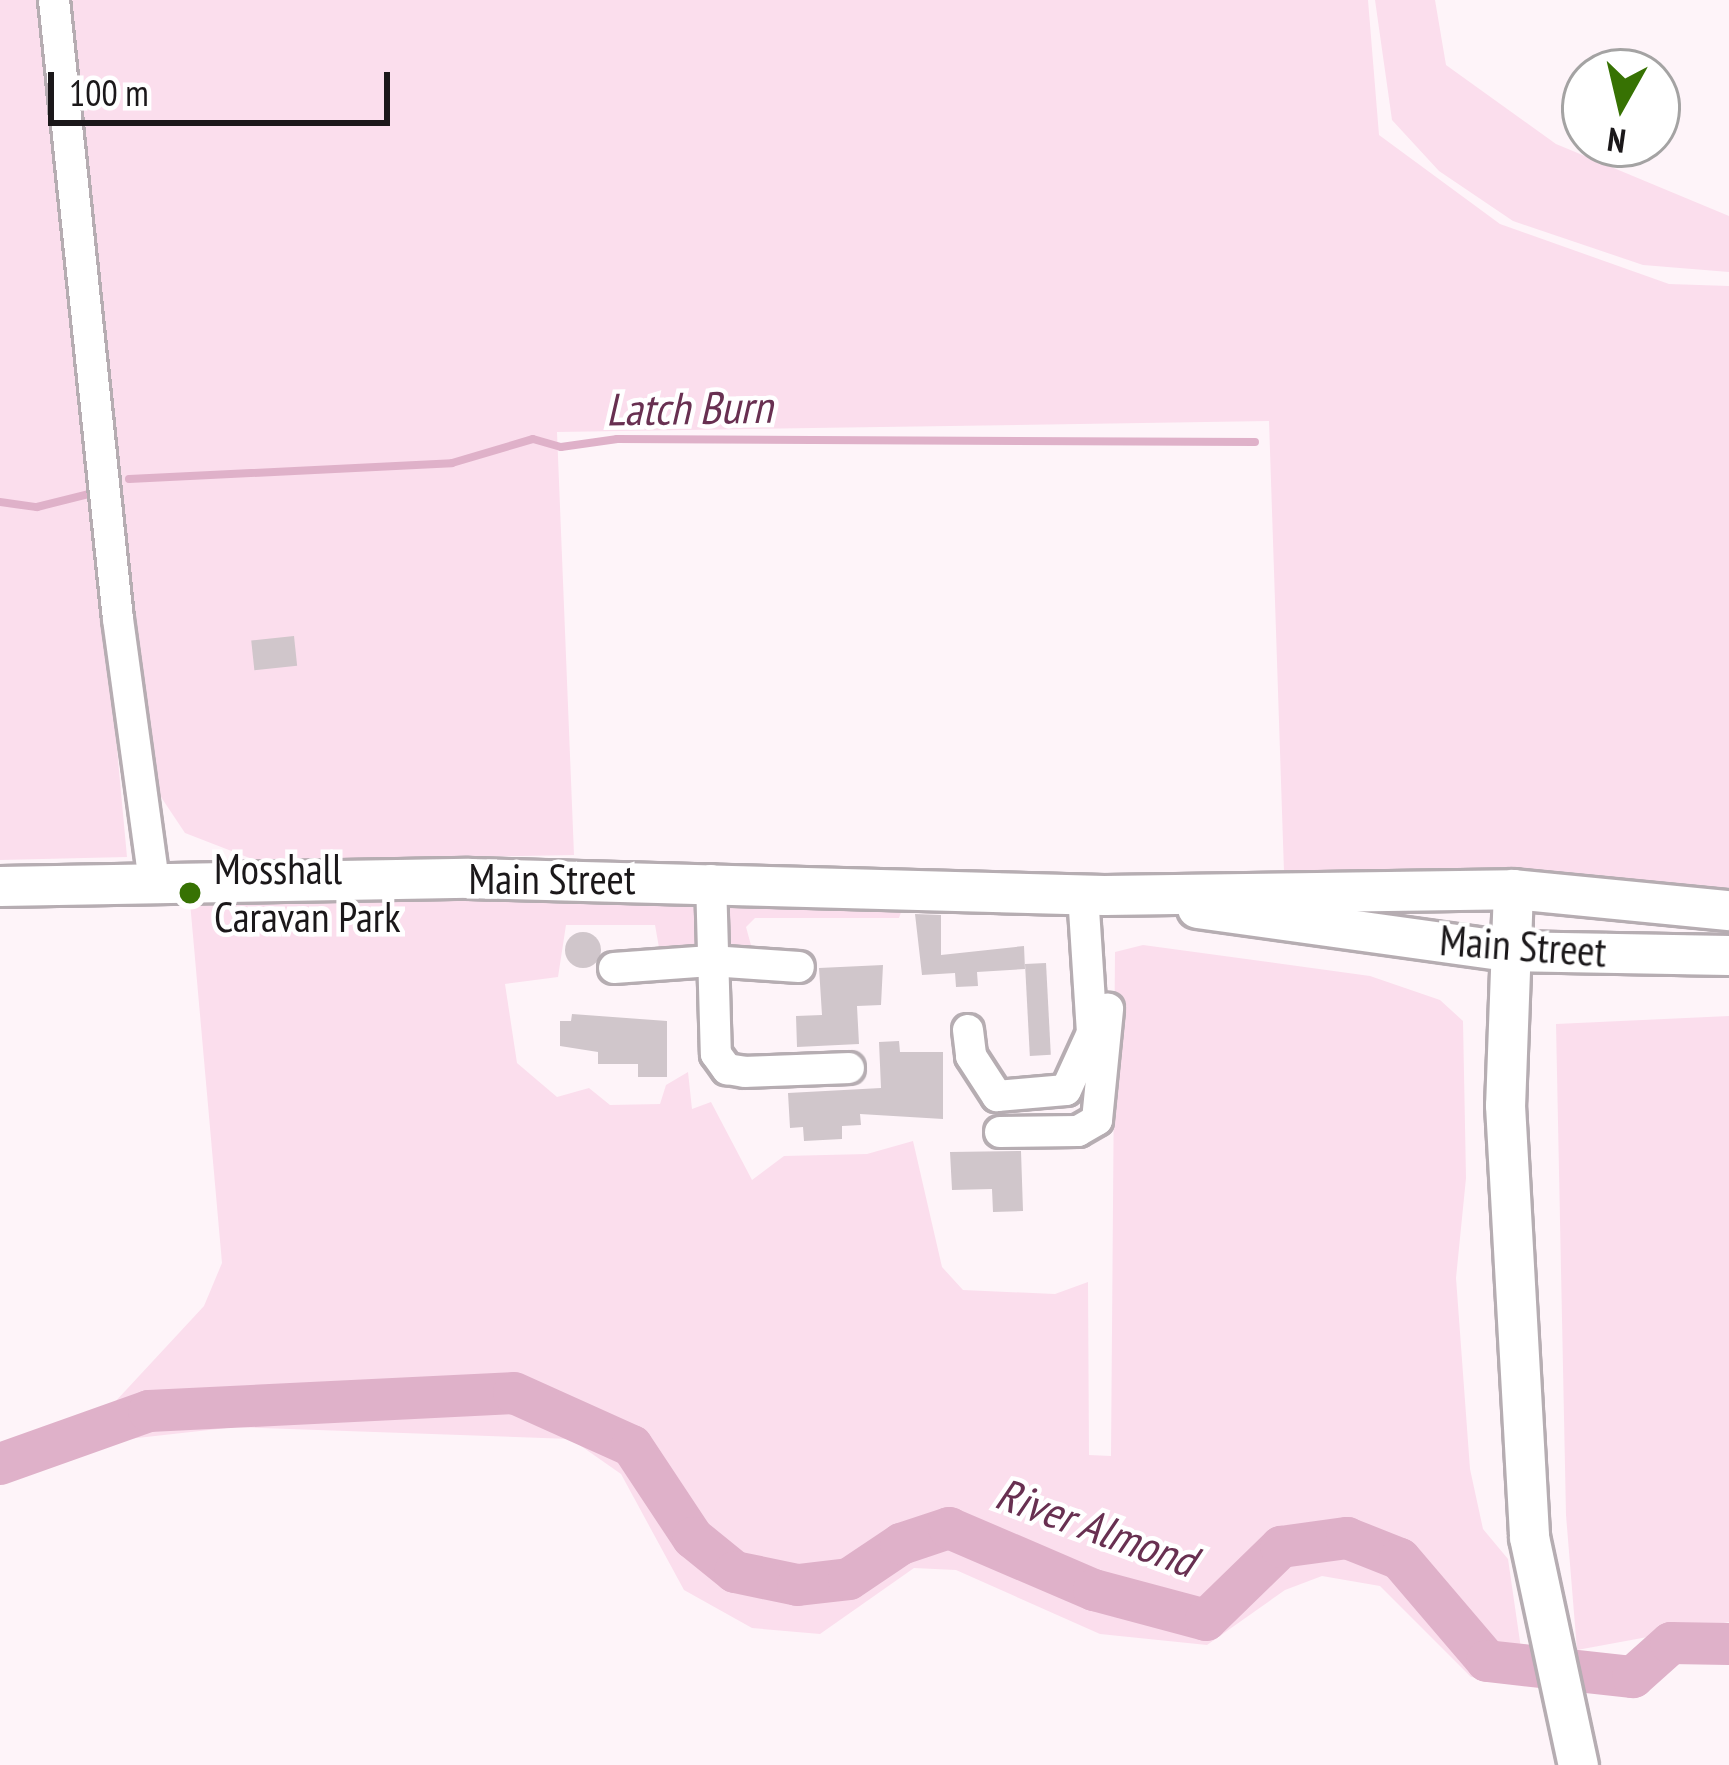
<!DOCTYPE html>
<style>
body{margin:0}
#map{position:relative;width:1729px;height:1765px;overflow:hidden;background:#fef4f9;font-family:"PT Sans Narrow",sans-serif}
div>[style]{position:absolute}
.green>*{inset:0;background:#fbdeed}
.stream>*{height:8px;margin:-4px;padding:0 4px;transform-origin:4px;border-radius:4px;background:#dfb1c9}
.river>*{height:42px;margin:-21px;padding:0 21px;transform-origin:21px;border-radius:21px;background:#dfb1c9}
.building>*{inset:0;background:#d0c6cb;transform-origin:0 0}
.round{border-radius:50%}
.roads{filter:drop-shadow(3px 0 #b6adb2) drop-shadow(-3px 0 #b6adb2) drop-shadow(0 3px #b6adb2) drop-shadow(0 -3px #b6adb2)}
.minor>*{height:30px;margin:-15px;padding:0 15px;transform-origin:15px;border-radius:15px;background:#fff}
.major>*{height:39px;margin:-19.5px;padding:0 19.5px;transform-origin:19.5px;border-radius:19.5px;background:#fff}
.dots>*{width:33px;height:33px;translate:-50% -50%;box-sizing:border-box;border:6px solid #fff;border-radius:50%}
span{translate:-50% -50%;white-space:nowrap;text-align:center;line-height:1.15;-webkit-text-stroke:9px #fff;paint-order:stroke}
.poi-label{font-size:42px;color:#1b181a}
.left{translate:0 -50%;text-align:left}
.street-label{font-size:42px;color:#1b181a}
.water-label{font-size:45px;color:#683051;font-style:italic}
.north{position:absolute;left:1561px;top:48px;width:120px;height:120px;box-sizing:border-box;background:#fff;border:3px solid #a4a3a3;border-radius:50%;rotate:188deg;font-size:33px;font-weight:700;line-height:48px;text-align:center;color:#1b181a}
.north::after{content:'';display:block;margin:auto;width:42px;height:54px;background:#377203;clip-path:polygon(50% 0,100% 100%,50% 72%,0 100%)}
.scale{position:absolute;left:48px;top:72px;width:342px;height:54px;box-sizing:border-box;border:6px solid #1b181a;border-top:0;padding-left:15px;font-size:36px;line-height:42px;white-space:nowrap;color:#1b181a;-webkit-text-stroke:9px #fff;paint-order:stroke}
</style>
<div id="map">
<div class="green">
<i style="clip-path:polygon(0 0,41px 0,58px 110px,127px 857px,0 860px)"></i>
<i style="clip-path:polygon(61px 0,1368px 0,1379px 135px,1500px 224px,1669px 284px,1729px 286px,1729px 901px,1463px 876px,1284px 872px,1269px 421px,557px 432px,574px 855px,257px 861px,185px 833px,159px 794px,112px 479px,77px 71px,69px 61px)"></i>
<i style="clip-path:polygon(1375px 0,1435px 0,1446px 65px,1556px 144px,1729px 216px,1729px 272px,1643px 265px,1513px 221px,1439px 171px,1392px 120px)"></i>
<i style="clip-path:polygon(527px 889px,685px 892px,698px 917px,696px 957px,661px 959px,655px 925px,566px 925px,558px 977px,505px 984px,517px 1063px,557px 1097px,589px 1088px,610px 1105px,660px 1104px,666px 1085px,688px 1072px,692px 1109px,711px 1102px,752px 1180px,784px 1156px,867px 1154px,913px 1141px,942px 1267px,963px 1290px,1055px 1294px,1088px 1282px,1089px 1455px,1111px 1456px,1115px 952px,1143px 945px,1370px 976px,1440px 1000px,1463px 1021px,1466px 1178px,1456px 1278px,1470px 1469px,1483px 1529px,1508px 1559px,1526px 1683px,1471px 1677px,1380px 1586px,1322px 1576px,1285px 1590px,1207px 1645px,1100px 1634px,956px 1570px,914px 1568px,820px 1634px,752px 1628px,684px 1590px,621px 1474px,571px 1439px,236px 1427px,128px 1439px,0 1484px,0 1451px,114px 1403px,204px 1306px,222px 1263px,190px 902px)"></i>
<i style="clip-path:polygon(729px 898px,904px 904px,899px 918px,755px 918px,746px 927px,754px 956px,727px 949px,719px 913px)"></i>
<i style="clip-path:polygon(1729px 1016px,1729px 1622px,1577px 1650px,1566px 1515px,1556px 1024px)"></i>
</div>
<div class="stream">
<i style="left:129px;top:479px;width:323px;rotate:-2.8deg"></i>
<i style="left:452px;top:463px;width:84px;rotate:-16.5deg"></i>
<i style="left:533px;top:439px;width:29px;rotate:16deg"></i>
<i style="left:561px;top:447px;width:57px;rotate:-8.1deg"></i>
<i style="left:617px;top:439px;width:638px;rotate:0.27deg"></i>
<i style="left:0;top:502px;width:37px;rotate:8deg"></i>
<i style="left:37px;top:507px;width:54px;rotate:-14deg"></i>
</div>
<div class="river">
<i style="left:0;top:1464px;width:158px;rotate:-19.6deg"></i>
<i style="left:149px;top:1411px;width:365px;rotate:-2.8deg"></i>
<i style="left:514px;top:1393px;width:129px;rotate:24.2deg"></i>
<i style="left:632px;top:1446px;width:110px;rotate:56.5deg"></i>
<i style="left:693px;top:1538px;width:54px;rotate:39deg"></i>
<i style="left:735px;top:1572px;width:64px;rotate:11.7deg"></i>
<i style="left:798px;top:1585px;width:51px;rotate:-6.7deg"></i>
<i style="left:849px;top:1579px;width:63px;rotate:-33.9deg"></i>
<i style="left:901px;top:1544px;width:51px;rotate:-18.4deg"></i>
<i style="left:949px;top:1528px;width:158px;rotate:23.2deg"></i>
<i style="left:1094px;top:1590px;width:116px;rotate:15deg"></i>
<i style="left:1206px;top:1620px;width:105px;rotate:-44.2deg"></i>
<i style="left:1281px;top:1547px;width:67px;rotate:-7.8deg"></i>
<i style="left:1347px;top:1538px;width:57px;rotate:21.6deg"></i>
<i style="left:1400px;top:1559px;width:134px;rotate:49.5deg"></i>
<i style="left:1487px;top:1661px;width:147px;rotate:6.3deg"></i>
<i style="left:1633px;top:1677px;width:51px;rotate:-41.8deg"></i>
<i style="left:1671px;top:1643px;width:58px;rotate:1deg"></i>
</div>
<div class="building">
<i style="left:294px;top:636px;width:30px;height:43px;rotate:84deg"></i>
<i style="clip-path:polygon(915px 914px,941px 915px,941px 955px,1024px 946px,1025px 969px,977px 972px,978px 986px,956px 987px,955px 973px,922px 975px)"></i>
<i class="round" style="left:565px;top:932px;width:36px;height:36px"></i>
<i style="left:1046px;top:963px;width:92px;height:21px;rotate:87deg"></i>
<i style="clip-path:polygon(883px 965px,881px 1005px,857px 1006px,859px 1044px,797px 1047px,796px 1016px,822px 1015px,819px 968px)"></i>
<i style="clip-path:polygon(572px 1014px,667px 1021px,667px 1077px,638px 1077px,638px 1064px,598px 1064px,598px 1052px,560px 1046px,560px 1021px,571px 1021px)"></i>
<i style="clip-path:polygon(899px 1041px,900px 1052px,943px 1052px,943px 1119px,860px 1114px,861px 1125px,842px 1126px,842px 1139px,804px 1141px,803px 1127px,790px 1128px,788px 1093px,881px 1088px,879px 1042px)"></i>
<i style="clip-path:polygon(1021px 1151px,1023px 1211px,993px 1212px,992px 1189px,952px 1190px,950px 1152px)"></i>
</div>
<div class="roads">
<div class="minor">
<i style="left:54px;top:0;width:622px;rotate:84.1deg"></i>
<i style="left:118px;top:619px;width:265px;rotate:82.2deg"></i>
<i style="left:711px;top:880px;width:174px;rotate:88.4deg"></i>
<i style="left:716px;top:1054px;width:19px;rotate:54deg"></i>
<i style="left:727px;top:1069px;width:18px;rotate:9deg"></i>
<i style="left:745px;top:1072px;width:104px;rotate:-2.2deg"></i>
<i style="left:614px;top:968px;width:97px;rotate:-4.1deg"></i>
<i style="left:711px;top:961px;width:88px;rotate:3.9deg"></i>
<i style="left:968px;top:1030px;width:26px;rotate:83deg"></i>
<i style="left:971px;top:1056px;width:48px;rotate:57deg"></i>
<i style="left:997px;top:1096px;width:69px;rotate:-5deg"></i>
<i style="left:1066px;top:1090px;width:63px;rotate:-65.5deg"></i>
<i style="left:1092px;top:1033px;width:139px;rotate:-93.7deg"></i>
<i style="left:1000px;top:1132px;width:78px;rotate:-0.7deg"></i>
<i style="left:1078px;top:1131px;width:22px;rotate:-30deg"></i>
<i style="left:1097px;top:1120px;width:112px;rotate:-84.3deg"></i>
</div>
<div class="major">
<i style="left:0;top:886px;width:468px;rotate:-1deg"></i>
<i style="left:468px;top:878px;width:636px;rotate:1.53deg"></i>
<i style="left:1104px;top:895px;width:409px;rotate:-0.8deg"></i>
<i style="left:1513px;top:889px;width:217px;rotate:5.6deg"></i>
<i style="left:1513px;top:889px;width:216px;rotate:92.1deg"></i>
<i style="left:1505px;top:1105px;width:433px;rotate:86.8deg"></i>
<i style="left:1529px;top:1537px;width:233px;rotate:77.9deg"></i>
<i style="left:1197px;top:908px;width:311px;rotate:7.9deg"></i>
<i style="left:1505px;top:951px;width:224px;rotate:1deg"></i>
</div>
</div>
<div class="dots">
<i style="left:190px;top:893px;background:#377203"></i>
</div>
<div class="poi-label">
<span class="left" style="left:214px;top:893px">Mosshall<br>Caravan Park</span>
</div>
<div class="street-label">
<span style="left:552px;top:879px">Main Street</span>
<span style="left:1523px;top:946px;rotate:4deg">Main Street</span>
</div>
<div class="water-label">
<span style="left:689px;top:408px;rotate:-1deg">Latch Burn</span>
<span style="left:1096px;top:1527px;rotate:20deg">River Almond</span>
</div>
<div class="north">N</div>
<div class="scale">100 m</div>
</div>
